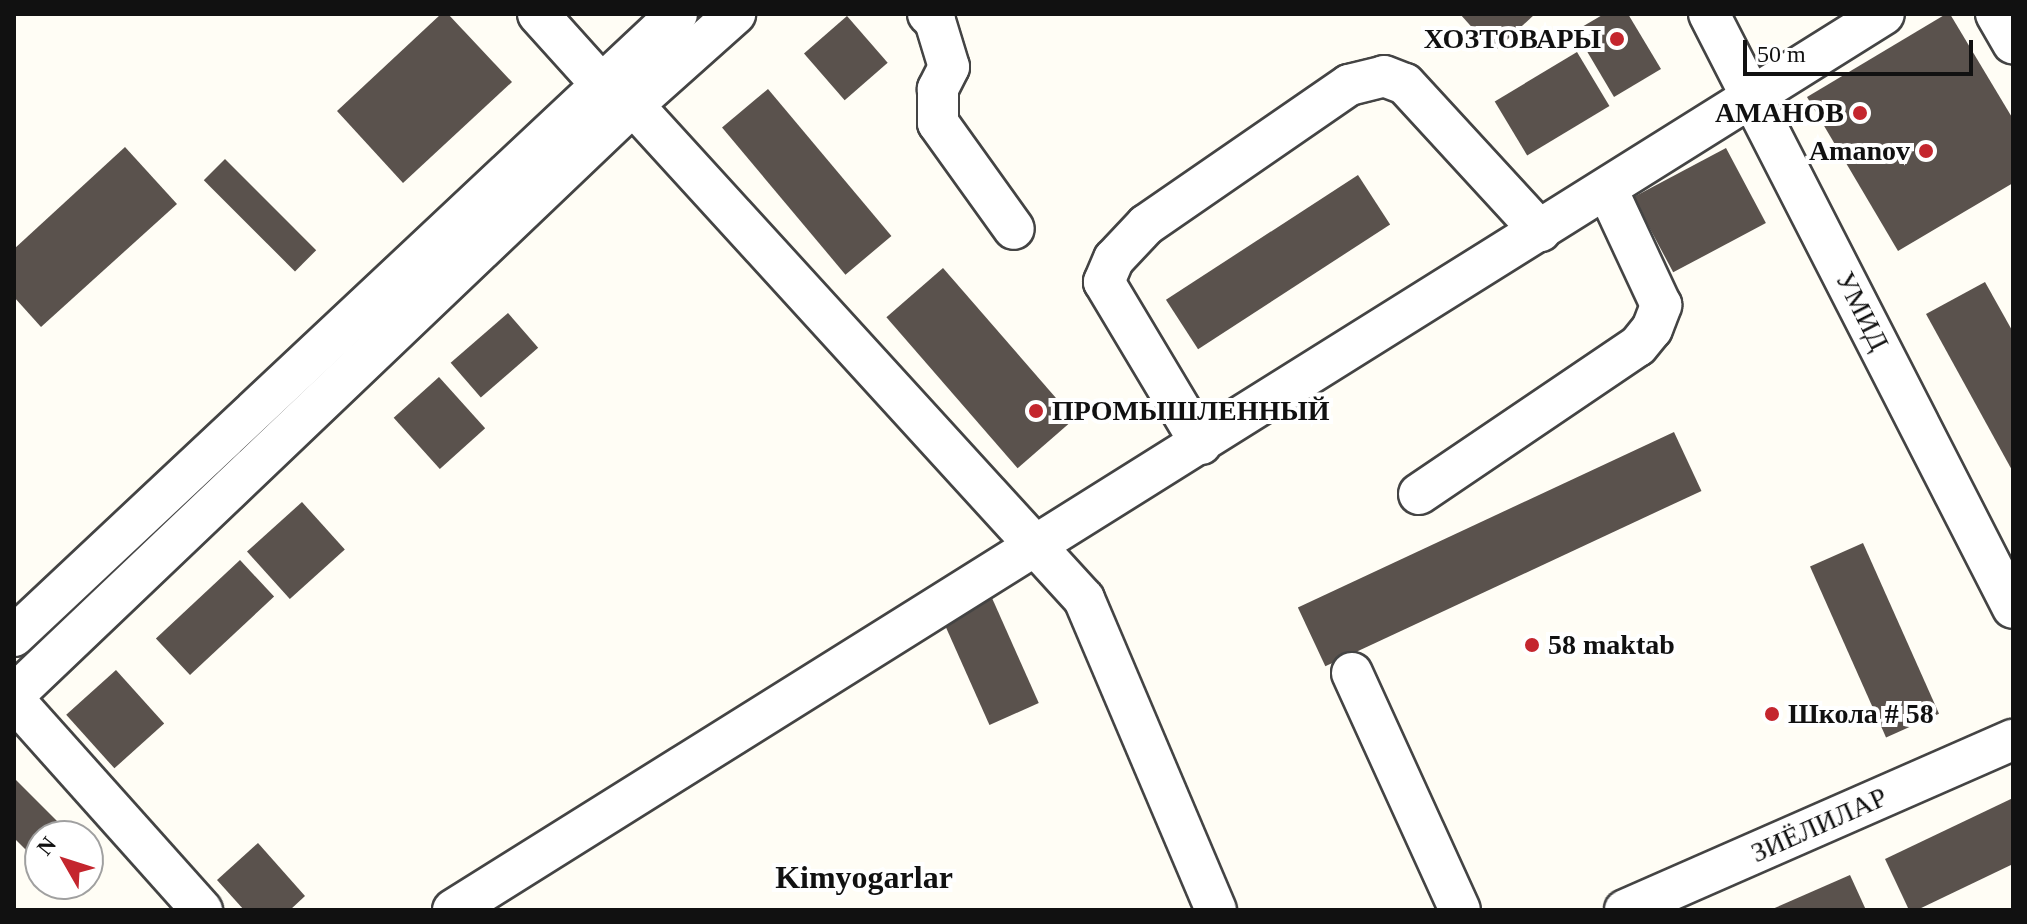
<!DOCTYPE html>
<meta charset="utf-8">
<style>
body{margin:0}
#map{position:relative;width:2027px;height:924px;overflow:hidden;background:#fffdf5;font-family:"Times New Roman",serif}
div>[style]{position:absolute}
.building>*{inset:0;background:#5a524d;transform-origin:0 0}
.roads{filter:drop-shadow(2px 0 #444) drop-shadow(-2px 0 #444) drop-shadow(0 2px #444) drop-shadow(0 -2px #444)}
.minor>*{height:40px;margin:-20px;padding:0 20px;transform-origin:20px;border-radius:20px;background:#fff}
.dots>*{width:22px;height:22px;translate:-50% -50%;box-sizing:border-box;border:4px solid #fff;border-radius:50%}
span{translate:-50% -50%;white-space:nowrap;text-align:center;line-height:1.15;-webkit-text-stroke:8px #fff;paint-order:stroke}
.poi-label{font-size:28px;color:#111;font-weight:700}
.right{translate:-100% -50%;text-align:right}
.left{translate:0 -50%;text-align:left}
.street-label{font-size:28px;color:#111}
.quarter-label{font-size:32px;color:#111;font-weight:700}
.frame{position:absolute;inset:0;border:16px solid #111;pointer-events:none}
.north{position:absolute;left:24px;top:820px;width:80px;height:80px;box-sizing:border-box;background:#fff;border:2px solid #a0a0a0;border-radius:50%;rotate:309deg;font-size:22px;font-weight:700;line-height:32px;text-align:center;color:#111}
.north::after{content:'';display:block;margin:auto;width:28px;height:36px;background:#c4262e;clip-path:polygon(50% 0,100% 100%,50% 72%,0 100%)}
.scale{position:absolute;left:1743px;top:40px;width:230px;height:36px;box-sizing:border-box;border:4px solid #111;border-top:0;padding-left:10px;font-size:24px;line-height:28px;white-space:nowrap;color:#111;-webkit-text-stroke:6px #fff;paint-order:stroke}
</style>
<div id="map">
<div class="building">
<i style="clip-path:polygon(441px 14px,448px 14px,512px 82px,403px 183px,337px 111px)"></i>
<i style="clip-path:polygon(1460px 14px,1535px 14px,1494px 52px)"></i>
<i style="clip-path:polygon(1604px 14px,1628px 14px,1661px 69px,1614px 97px,1575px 31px)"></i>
<i style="clip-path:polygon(1946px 14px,1950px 14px,2013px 119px,2013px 183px,1898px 251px,1807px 97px)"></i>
<i style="left:847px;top:16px;width:62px;height:57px;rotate:49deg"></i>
<i style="left:1577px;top:52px;width:63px;height:96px;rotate:59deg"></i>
<i style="left:768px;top:89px;width:192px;height:60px;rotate:50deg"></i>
<i style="clip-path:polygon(125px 147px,177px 204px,41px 327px,14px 297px,14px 249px)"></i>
<i style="left:1726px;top:148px;width:85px;height:105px;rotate:62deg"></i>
<i style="left:225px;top:159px;width:129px;height:30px;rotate:45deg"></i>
<i style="left:1358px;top:175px;width:59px;height:229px;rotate:57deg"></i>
<i style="left:943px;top:268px;width:200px;height:75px;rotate:49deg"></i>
<i style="clip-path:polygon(1985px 282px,2013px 332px,2013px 472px,1926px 314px)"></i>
<i style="left:508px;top:313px;width:46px;height:76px;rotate:49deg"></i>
<i style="left:439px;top:377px;width:69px;height:61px;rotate:48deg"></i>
<i style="left:1674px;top:432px;width:65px;height:415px;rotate:65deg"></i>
<i style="left:302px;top:502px;width:64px;height:74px;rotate:48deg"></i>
<i style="left:1863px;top:543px;width:187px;height:58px;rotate:66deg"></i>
<i style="left:240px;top:560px;width:50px;height:115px;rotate:47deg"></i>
<i style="left:992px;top:598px;width:115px;height:54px;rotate:66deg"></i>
<i style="left:116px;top:670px;width:72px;height:67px;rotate:48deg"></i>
<i style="clip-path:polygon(14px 778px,72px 836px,40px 836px,40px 864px,14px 838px)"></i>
<i style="clip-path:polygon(2013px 798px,2013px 864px,1917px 910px,1909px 910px,1885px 859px)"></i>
<i style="clip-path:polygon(258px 843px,305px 896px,290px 910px,244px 910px,217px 880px)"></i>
<i style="clip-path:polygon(1850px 875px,1866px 910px,1770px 910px)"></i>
</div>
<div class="roads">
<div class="minor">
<i style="left:538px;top:14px;width:94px;rotate:48deg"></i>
<i style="left:601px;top:84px;width:38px;rotate:33deg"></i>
<i style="left:633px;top:105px;width:669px;rotate:47.61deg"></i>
<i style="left:1084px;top:599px;width:338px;rotate:67deg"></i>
<i style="left:928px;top:14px;width:10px;rotate:45deg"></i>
<i style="left:935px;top:21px;width:48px;rotate:73.1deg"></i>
<i style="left:949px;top:67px;width:25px;rotate:117deg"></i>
<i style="left:938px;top:89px;width:34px;rotate:90deg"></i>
<i style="left:938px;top:123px;width:130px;rotate:54.4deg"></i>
<i style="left:1709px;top:14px;width:667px;rotate:62.9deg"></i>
<i style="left:1996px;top:14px;width:34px;rotate:60deg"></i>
<i style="left:1201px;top:444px;width:189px;rotate:-120.9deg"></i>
<i style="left:1104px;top:282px;width:25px;rotate:-67deg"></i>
<i style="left:1114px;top:259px;width:47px;rotate:-46.7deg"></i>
<i style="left:1146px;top:225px;width:247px;rotate:-34.6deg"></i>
<i style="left:1349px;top:85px;width:36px;rotate:-14deg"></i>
<i style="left:1384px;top:76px;width:22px;rotate:21deg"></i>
<i style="left:1405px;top:84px;width:200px;rotate:47.4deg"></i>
<i style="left:1419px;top:494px;width:264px;rotate:-34.1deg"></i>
<i style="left:1638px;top:346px;width:22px;rotate:-51deg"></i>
<i style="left:1652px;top:329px;width:26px;rotate:-69deg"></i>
<i style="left:1661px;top:305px;width:128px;rotate:-115deg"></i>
<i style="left:14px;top:636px;width:909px;rotate:-43.17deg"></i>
<i style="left:1352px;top:673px;width:260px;rotate:65.5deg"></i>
<i style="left:14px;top:695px;width:855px;rotate:-43.63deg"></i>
<i style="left:633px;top:105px;width:137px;rotate:-41.7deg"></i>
<i style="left:14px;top:700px;width:282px;rotate:48.2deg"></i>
<i style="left:453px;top:910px;width:1688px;rotate:-32.05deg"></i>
<i style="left:1625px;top:910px;width:424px;rotate:-23.7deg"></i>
</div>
</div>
<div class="dots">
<i style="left:1617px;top:39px;background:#c4262e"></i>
<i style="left:1860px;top:113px;background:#c4262e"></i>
<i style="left:1926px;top:151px;background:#c4262e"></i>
<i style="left:1036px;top:411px;background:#c4262e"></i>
<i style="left:1532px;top:645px;background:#c4262e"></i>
<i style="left:1772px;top:714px;background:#c4262e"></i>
</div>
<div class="poi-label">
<span class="right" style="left:1601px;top:39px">ХОЗТОВАРЫ</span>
<span class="right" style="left:1844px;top:113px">АМАНОВ</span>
<span class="right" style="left:1910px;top:151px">Amanov</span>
<span class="left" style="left:1052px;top:411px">ПРОМЫШЛЕННЫЙ</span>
<span class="left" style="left:1548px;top:645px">58 maktab</span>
<span class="left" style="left:1788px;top:714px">Школа # 58</span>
</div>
<div class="street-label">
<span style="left:1862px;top:311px;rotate:63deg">УМИД</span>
<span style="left:1819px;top:825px;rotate:-24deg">ЗИЁЛИЛАР</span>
</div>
<div class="quarter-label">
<span style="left:864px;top:877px">Kimyogarlar</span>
</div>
<div class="frame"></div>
<div class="north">N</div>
<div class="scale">50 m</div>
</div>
